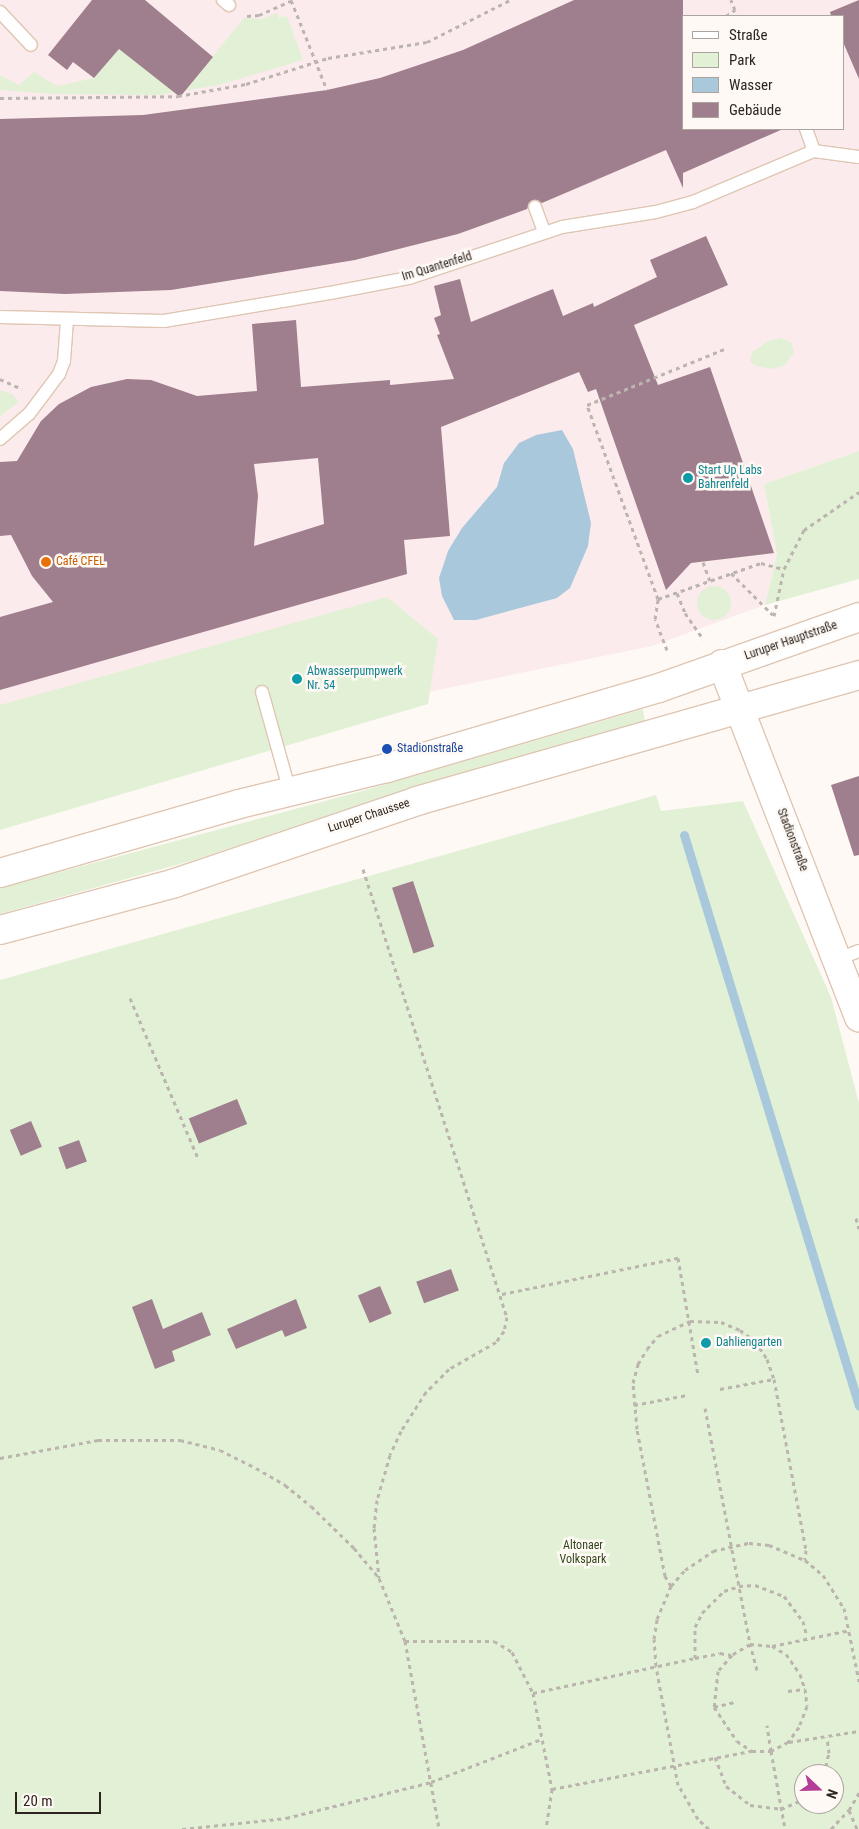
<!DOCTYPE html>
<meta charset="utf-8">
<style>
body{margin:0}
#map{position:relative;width:859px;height:1829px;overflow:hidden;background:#fef9f5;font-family:"Roboto Condensed",sans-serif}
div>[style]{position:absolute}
.industrial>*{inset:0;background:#fcebec}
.green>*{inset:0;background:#e2f1d6}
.round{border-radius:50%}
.water>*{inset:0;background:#a9c8dc}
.stream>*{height:9px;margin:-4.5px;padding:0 4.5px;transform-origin:4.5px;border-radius:4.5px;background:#a9c8dc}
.building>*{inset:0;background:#9f7f8d;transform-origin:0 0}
.path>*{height:3px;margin-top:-1.5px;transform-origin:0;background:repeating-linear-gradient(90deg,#bbb4af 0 4px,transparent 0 8px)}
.roads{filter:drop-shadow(1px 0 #dfc6b3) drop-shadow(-1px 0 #dfc6b3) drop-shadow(0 1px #dfc6b3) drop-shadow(0 -1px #dfc6b3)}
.lane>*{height:12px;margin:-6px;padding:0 6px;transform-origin:6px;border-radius:6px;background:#fff}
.secondary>*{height:28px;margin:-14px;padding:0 14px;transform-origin:14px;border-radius:14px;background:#fff}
.path-bridge>*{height:3px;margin-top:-1.5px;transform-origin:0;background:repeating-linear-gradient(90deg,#bbb4af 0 4px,transparent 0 8px)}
.dots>*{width:14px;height:14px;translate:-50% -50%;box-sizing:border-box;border:2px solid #fef9f5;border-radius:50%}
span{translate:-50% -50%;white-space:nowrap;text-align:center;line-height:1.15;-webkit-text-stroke:5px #fef9f5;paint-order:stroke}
.street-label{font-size:12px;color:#2d241d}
.culture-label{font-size:12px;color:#0d838f}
.left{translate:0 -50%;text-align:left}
.food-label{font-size:12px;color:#c56008}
.transit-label{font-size:12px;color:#164399}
.park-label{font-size:12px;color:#314619}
.legend{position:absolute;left:682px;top:15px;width:162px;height:115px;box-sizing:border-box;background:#fef9f5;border:1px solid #aaa49f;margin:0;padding:6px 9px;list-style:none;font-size:15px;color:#2d241d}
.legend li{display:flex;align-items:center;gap:10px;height:25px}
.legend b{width:25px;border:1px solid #aaa49f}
.north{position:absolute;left:794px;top:1764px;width:50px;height:50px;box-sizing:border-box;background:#fef9f5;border:1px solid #aaa49f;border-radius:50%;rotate:111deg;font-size:14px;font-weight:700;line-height:20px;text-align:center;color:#2d241d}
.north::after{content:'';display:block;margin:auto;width:18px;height:22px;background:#b33e97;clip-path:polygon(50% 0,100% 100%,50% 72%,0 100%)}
.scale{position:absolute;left:15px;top:1792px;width:86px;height:22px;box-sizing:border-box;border:2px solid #2d241d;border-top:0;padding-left:6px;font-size:15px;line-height:18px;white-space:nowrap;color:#2d241d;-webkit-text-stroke:4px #fef9f5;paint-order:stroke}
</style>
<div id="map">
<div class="industrial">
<i style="clip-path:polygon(evenodd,0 0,859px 0,859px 451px,764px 484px,777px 554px,765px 605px,652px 646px,272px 724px,0 792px,0 0,683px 16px,843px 16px,843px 129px,683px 129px,683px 16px)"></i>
</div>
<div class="green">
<i style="clip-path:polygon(277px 13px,279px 18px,287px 16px,303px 60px,219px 85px,159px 95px,52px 94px,0 90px,0 75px,19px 85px,34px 72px,57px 86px,94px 78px,119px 49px,196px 77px,244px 18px,261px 19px)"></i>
<i style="clip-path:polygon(780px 338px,791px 342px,794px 352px,784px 366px,771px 369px,756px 366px,750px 361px,752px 352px,768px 341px)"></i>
<i style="clip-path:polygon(0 390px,12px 394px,19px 402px,0 416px)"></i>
<i style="clip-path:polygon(859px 451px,859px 579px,765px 605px,777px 554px,764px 484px)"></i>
<i class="round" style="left:697px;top:586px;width:34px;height:34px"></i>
<i style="clip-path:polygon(387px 597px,438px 639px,428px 704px,0 830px,0 705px)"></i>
<i style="clip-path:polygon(643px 709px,645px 721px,415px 786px,191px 861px,0 914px,0 888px,362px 791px)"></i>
<i style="clip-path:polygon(evenodd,656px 795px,661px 811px,743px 801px,831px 997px,859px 1103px,859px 1829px,0 1829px,0 980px,656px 795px,804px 1774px,834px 1774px,834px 1804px,804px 1804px,804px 1774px)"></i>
</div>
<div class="water">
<i style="clip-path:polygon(562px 430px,573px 449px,591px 523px,588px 546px,570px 588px,557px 598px,476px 620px,454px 620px,442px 596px,439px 578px,448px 551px,462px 528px,497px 487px,504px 463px,519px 443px,536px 435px)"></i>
</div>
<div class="stream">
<i style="left:684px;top:835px;width:597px;rotate:72.96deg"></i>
</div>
<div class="building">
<i style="clip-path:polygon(92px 0,145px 0,213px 57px,180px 97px,119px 49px,94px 78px,73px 62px,67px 70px,48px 55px)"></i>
<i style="clip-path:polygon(574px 0,683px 0,683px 129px,783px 129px,683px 173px,683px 188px,666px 150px,542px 203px,532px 200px,527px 209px,458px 234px,355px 260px,171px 290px,65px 294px,0 291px,0 119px,143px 115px,327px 90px,380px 78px,463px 50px)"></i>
<i style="clip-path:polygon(859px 0,859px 79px,843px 42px,843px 16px,831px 16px,830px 12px)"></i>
<i style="clip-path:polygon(evenodd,706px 236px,728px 285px,634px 325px,658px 385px,710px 367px,774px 553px,691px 563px,666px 590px,596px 389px,588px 392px,579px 372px,441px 427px,450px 536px,404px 540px,407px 574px,0 690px,0 617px,53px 602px,32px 576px,11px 535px,0 536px,0 462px,17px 461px,41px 421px,59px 404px,91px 387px,127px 379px,151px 380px,197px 396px,257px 391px,252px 324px,296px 320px,301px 387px,390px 380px,390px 385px,454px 379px,437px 335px,440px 334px,434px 318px,441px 315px,434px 286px,460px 279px,471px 322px,553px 289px,563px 316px,593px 303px,594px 307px,657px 277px,650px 260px,706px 236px,318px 458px,324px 524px,254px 546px,258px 496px,254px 464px,318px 458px)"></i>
<i style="clip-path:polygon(859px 776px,859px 855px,854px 856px,831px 785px)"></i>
<i style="left:413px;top:881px;width:69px;height:22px;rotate:72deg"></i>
<i style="left:237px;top:1099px;width:27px;height:52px;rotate:68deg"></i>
<i style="left:31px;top:1121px;width:28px;height:23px;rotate:67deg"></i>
<i style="left:79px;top:1140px;width:23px;height:22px;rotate:70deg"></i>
<i style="left:451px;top:1269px;width:23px;height:37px;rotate:70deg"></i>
<i style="left:380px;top:1286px;width:30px;height:24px;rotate:67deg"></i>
<i style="clip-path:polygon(152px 1299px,163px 1329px,202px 1312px,211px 1335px,172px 1351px,175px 1361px,155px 1369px,132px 1307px)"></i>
<i style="clip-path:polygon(296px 1299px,307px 1328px,285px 1337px,282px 1330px,236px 1349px,227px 1329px)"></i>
</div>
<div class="path">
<i style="left:247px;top:16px;width:12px;rotate:-5deg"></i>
<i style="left:259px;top:15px;width:35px;rotate:-24deg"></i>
<i style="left:726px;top:16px;width:11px;rotate:-34deg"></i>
<i style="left:735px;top:10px;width:11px;rotate:-112deg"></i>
<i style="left:0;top:98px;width:178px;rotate:-0.6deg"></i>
<i style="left:178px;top:96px;width:69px;rotate:-10deg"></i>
<i style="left:246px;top:84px;width:86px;rotate:-17.6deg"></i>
<i style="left:328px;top:58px;width:100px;rotate:-9.2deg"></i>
<i style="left:427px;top:42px;width:93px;rotate:-26.8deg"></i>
<i style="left:0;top:379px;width:24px;rotate:24deg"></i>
<i style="left:703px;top:562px;width:20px;rotate:70deg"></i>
<i style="left:731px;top:573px;width:59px;rotate:45deg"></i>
<i style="left:677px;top:593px;width:22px;rotate:68deg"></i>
<i style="left:685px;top:613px;width:32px;rotate:55deg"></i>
<i style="left:658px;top:599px;width:109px;rotate:-19.3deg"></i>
<i style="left:761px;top:563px;width:24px;rotate:15deg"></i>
<i style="left:774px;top:616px;width:48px;rotate:-78deg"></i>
<i style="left:784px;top:569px;width:44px;rotate:-62.9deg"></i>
<i style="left:804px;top:530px;width:67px;rotate:-34.6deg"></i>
<i style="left:667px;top:650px;width:33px;rotate:-111deg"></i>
<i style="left:655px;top:619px;width:20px;rotate:-81deg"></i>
<i style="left:658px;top:599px;width:207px;rotate:-110.1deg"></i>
<i style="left:587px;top:405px;width:148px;rotate:-22.2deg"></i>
<i style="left:363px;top:869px;width:471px;rotate:72.2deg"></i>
<i style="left:507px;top:1317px;width:14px;rotate:102deg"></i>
<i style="left:504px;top:1331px;width:14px;rotate:126deg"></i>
<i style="left:496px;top:1342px;width:54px;rotate:150.1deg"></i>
<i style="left:449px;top:1369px;width:33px;rotate:135deg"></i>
<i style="left:426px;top:1392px;width:46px;rotate:122.7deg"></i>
<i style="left:401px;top:1431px;width:26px;rotate:115deg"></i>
<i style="left:390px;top:1455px;width:47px;rotate:106.1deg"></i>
<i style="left:377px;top:1500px;width:28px;rotate:96deg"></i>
<i style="left:374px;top:1528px;width:50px;rotate:84.3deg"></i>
<i style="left:130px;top:998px;width:174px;rotate:67deg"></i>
<i style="left:856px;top:1218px;width:11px;rotate:75deg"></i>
<i style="left:502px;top:1294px;width:180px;rotate:-11.6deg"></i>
<i style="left:678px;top:1258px;width:119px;rotate:80.3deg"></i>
<i style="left:720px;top:1389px;width:55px;rotate:-10.5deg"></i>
<i style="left:634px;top:1405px;width:54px;rotate:-10.7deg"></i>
<i style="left:705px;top:1408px;width:240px;rotate:79.2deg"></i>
<i style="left:750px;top:1644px;width:22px;rotate:5deg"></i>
<i style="left:772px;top:1646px;width:16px;rotate:30deg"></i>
<i style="left:786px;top:1654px;width:24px;rotate:55deg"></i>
<i style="left:800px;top:1674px;width:16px;rotate:72deg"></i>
<i style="left:805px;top:1689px;width:17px;rotate:83deg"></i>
<i style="left:807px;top:1706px;width:22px;rotate:111deg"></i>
<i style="left:799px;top:1727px;width:19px;rotate:126deg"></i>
<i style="left:788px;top:1742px;width:19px;rotate:152deg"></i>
<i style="left:771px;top:1751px;width:26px;rotate:-99deg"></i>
<i style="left:0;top:1458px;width:100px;rotate:-10.4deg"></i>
<i style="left:98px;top:1440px;width:82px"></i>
<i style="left:180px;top:1440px;width:41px;rotate:14deg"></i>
<i style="left:220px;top:1450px;width:40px;rotate:26.6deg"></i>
<i style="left:256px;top:1468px;width:34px;rotate:30deg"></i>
<i style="left:285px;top:1485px;width:33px;rotate:39deg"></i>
<i style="left:311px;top:1506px;width:60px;rotate:44.3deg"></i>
<i style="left:354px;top:1548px;width:39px;rotate:50deg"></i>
<i style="left:379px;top:1578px;width:68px;rotate:67.6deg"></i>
<i style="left:405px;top:1641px;width:191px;rotate:79.7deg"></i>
<i style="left:671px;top:1586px;width:12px;rotate:-121deg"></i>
<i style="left:665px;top:1576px;width:150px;rotate:-100.8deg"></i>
<i style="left:637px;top:1429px;width:46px;rotate:-95deg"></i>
<i style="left:633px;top:1383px;width:20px;rotate:-75deg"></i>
<i style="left:638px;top:1364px;width:17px;rotate:-59deg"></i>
<i style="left:647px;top:1349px;width:17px;rotate:-50deg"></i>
<i style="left:658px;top:1336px;width:35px;rotate:-25deg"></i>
<i style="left:690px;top:1321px;width:31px;rotate:2deg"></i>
<i style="left:721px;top:1322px;width:21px;rotate:23deg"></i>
<i style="left:740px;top:1330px;width:19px;rotate:36deg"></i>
<i style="left:755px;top:1341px;width:22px;rotate:56deg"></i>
<i style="left:767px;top:1359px;width:21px;rotate:71deg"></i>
<i style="left:774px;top:1379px;width:174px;rotate:79.4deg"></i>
<i style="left:806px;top:1550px;width:10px;rotate:96deg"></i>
<i style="left:405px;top:1641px;width:89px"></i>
<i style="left:494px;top:1641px;width:21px;rotate:31deg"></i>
<i style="left:512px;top:1652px;width:46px;rotate:62.9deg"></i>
<i style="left:533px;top:1693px;width:98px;rotate:78.8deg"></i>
<i style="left:552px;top:1789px;width:40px;rotate:98.5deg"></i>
<i style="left:772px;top:1646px;width:80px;rotate:-11.6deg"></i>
<i style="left:695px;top:1658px;width:31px;rotate:-90deg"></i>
<i style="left:695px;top:1627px;width:16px;rotate:-63deg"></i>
<i style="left:702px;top:1613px;width:31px;rotate:-45deg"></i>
<i style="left:724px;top:1591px;width:16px;rotate:-18deg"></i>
<i style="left:739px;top:1586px;width:16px;rotate:-4deg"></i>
<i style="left:755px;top:1585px;width:31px;rotate:21deg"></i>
<i style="left:784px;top:1596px;width:31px;rotate:53deg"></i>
<i style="left:803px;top:1621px;width:16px;rotate:76deg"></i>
<i style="left:757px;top:1670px;width:27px;rotate:-105deg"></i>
<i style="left:750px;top:1644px;width:21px;rotate:149deg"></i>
<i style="left:732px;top:1655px;width:21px;rotate:131deg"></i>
<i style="left:718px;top:1671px;width:36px;rotate:96deg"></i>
<i style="left:714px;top:1707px;width:41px;rotate:55.9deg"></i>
<i style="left:737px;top:1741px;width:18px;rotate:34deg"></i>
<i style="left:752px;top:1751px;width:19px"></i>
<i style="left:771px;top:1751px;width:79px;rotate:79.8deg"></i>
<i style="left:788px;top:1691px;width:17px;rotate:-7deg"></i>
<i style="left:533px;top:1693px;width:166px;rotate:-12.2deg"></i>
<i style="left:695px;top:1658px;width:25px;rotate:-11deg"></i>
<i style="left:720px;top:1653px;width:11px;rotate:10deg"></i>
<i style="left:714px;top:1707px;width:21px;rotate:-14deg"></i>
<i style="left:789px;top:1742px;width:71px;rotate:-8.9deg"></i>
<i style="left:715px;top:1757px;width:31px;rotate:69deg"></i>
<i style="left:726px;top:1786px;width:31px;rotate:38deg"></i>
<i style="left:750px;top:1805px;width:31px;rotate:7deg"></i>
<i style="left:781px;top:1809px;width:25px;rotate:-23deg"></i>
<i style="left:824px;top:1774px;width:22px;rotate:-77deg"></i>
<i style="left:829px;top:1753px;width:16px;rotate:-97deg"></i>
<i style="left:552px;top:1789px;width:204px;rotate:-10.8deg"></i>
<i style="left:849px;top:1810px;width:21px;rotate:67deg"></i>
<i style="left:182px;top:1829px;width:105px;rotate:-6deg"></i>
<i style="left:286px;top:1818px;width:149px;rotate:-13.9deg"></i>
<i style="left:431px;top:1782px;width:119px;rotate:-21.2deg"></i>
<i style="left:709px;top:1829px;width:15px;rotate:-138deg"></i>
<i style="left:698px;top:1819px;width:39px;rotate:-120deg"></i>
<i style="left:678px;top:1785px;width:121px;rotate:-100.5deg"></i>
<i style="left:656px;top:1666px;width:27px;rotate:-94deg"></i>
<i style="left:654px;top:1639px;width:20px;rotate:-81deg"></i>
<i style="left:657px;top:1619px;width:36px;rotate:-67deg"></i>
<i style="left:671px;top:1586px;width:21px;rotate:-49deg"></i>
<i style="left:685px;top:1570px;width:34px;rotate:-34deg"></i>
<i style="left:713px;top:1551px;width:37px;rotate:-13deg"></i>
<i style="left:749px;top:1543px;width:20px;rotate:6deg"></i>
<i style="left:769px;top:1545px;width:39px;rotate:23deg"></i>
<i style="left:805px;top:1560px;width:23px;rotate:40deg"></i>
<i style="left:823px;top:1575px;width:39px;rotate:58deg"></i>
<i style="left:844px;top:1608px;width:75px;rotate:78.4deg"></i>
<i style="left:831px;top:1829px;width:26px;rotate:-47deg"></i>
<i style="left:849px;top:1810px;width:20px;rotate:-60deg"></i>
</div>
<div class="roads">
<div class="lane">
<i style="left:223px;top:0;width:8px;rotate:40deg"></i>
<i style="left:0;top:12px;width:45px;rotate:46.8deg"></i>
<i style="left:806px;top:129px;width:23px;rotate:70deg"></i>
<i style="left:535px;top:207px;width:27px;rotate:70deg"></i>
<i style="left:0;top:317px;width:164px;rotate:1.4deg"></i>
<i style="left:164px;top:321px;width:168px;rotate:-9.6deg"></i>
<i style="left:330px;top:293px;width:80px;rotate:-10.8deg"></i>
<i style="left:409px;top:278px;width:161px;rotate:-18.4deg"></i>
<i style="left:562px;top:227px;width:95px;rotate:-9.1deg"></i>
<i style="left:656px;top:212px;width:38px;rotate:-15deg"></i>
<i style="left:693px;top:202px;width:131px;rotate:-22.9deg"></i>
<i style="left:814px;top:151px;width:45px;rotate:7.6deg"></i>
<i style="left:0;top:439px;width:38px;rotate:-41deg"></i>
<i style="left:29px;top:414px;width:50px;rotate:-53.1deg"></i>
<i style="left:59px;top:374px;width:14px;rotate:-69deg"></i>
<i style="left:64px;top:361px;width:41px;rotate:-85.8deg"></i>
<i style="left:262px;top:692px;width:104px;rotate:74.4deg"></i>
<i style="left:838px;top:959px;width:22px;rotate:-21deg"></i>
</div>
<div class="secondary">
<i style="left:722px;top:664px;width:379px;rotate:68.8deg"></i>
<i style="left:0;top:873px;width:249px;rotate:-16.1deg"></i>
<i style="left:239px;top:804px;width:152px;rotate:-13.7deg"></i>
<i style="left:387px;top:768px;width:284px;rotate:-16.4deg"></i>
<i style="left:659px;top:688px;width:212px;rotate:-19.5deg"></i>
<i style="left:0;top:930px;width:181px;rotate:-15deg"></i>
<i style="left:175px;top:883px;width:256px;rotate:-18.7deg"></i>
<i style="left:417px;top:801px;width:460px;rotate:-15.9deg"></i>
</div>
</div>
<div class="path-bridge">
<i style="left:291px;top:0;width:97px;rotate:68.2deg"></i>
</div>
<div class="dots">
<i style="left:688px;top:478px;background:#0f9aa8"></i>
<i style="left:46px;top:562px;background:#e8710a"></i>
<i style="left:297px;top:679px;background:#0f9aa8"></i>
<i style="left:387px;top:749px;background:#1a4fb4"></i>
<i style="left:706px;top:1343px;background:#0f9aa8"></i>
</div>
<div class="street-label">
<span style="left:437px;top:267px;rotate:-17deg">Im Quantenfeld</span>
<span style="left:791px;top:641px;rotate:-19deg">Luruper Hauptstraße</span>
<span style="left:369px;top:816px;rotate:-18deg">Luruper Chaussee</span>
<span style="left:792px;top:840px;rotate:69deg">Stadionstraße</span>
</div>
<div class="culture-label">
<span class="left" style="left:698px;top:478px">Start Up Labs<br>Bahrenfeld</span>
<span class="left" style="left:307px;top:679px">Abwasserpumpwerk<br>Nr. 54</span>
<span class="left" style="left:716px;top:1343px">Dahliengarten</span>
</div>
<div class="food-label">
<span class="left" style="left:56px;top:562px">Café CFEL</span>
</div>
<div class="transit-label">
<span class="left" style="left:397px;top:749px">Stadionstraße</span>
</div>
<div class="park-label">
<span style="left:583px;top:1553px">Altonaer<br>Volkspark</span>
</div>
<ul class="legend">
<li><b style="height:6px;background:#fff"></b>Straße</li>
<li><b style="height:14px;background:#e2f1d6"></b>Park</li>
<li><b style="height:14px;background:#a9c8dc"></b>Wasser</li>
<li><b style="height:14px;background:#9f7f8d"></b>Gebäude</li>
</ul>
<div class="north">N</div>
<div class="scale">20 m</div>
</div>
